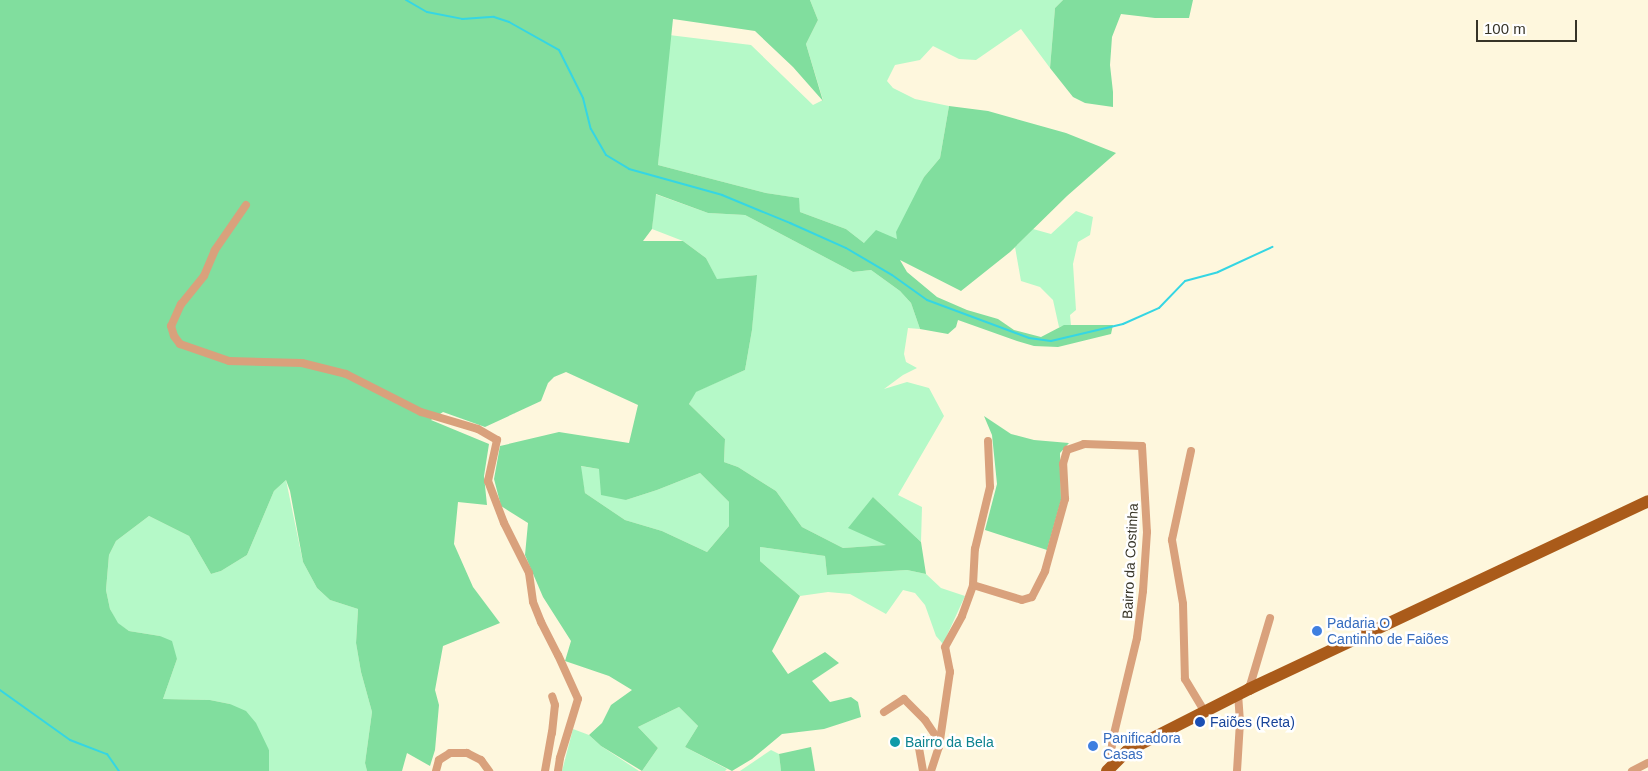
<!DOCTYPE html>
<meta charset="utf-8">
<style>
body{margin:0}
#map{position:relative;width:1648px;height:771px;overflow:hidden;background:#fef7dd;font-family:Arial,sans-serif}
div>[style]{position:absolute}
.green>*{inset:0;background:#b5f9c8}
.forest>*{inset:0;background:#81de9e}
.stream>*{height:2px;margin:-1px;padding:0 1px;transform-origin:1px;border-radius:1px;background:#35d6e3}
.street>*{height:8px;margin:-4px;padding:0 4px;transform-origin:4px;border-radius:4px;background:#d9a17c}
.primary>*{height:12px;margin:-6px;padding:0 6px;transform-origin:6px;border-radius:6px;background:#aa5b1a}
.dots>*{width:14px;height:14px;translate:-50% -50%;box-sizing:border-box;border:2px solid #fff;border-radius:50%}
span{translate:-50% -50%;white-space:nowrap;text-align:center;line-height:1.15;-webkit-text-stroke:5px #fff;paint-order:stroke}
.street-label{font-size:14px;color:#373427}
.shop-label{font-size:14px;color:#366cbe}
.left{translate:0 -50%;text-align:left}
.transit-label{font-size:14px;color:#164399}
.culture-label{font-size:14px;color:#0d838f}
.scale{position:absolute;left:1476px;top:20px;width:101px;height:22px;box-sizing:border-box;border:2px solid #373427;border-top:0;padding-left:6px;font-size:15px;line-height:18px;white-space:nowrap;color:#373427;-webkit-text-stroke:4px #fff;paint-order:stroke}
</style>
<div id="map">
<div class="green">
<i style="clip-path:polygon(810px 0,1063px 0,1055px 8px,1050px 68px,1021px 29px,976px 60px,959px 59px,933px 46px,920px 60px,895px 65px,887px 81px,893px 88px,915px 99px,949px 106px,940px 158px,924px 177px,897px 240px,864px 243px,846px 229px,800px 212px,798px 198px,766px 193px,658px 165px,669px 35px,751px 45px,813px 105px,823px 100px,806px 44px,818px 20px)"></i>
<i style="clip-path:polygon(655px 194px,708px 213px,745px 215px,853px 272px,871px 270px,900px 291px,911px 303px,920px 329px,908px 328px,904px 354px,906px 362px,917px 368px,903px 375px,884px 389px,907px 382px,929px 388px,944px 416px,898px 495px,922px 507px,921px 542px,873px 497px,887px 545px,843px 548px,802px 527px,776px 491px,738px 467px,724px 462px,725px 439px,689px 404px,695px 392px,745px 370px,752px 330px,756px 275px,717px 280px,706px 258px,683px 241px,652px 229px)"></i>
<i style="clip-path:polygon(1076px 211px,1093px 217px,1090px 235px,1078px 242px,1073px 264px,1076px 310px,1070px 315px,1071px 325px,1059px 327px,1053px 300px,1040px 287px,1021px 281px,1015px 247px,1033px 229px,1051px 234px)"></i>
<i style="clip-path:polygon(580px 466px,599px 469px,626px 500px,657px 490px,700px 473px,729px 502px,729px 526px,707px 552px,662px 531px,625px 520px,585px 493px)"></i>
<i style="clip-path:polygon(286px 480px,303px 562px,317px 588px,330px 600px,358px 609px,356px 643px,361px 672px,372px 712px,365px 763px,367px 771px,269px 771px,269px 750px,230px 704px,210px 700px,163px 699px,177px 659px,160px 636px,129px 631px,117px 623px,110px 609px,106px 590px,109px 555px,116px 541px,149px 516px,189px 536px,211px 574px,221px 571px,247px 555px,274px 491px)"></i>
<i style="clip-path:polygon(760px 547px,825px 556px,827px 575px,907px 570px,926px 574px,941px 588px,965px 596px,943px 644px,936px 636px,925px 605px,915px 593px,903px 590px,886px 614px,850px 594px,828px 592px,800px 596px,760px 561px)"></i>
<i style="clip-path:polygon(679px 707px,698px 726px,685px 747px,727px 769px,725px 771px,642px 771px,658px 748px,638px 727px)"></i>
<i style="clip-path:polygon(573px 729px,589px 735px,601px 746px,639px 771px,562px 771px)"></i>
<i style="clip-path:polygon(771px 750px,779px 754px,781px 771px,740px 771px)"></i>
</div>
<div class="forest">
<i style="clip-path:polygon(evenodd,0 0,810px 0,818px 20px,806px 44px,823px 101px,793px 67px,755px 31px,673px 19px,658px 165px,766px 193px,799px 198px,800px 212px,846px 229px,864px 243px,876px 230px,897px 239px,896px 232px,924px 177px,940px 158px,949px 106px,988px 111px,1066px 133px,1116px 153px,1067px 196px,1010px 252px,961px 291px,900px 260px,907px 272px,937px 297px,967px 310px,998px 319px,1014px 330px,1041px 337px,1064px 325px,1113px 325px,1111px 334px,1058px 347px,1034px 346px,1017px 341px,958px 320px,956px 327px,948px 334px,920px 329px,911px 303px,900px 291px,871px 270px,853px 272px,745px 215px,708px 213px,656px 194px,652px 229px,643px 241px,683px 241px,706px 258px,717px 279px,757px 275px,752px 330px,745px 370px,696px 392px,689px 404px,725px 439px,724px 462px,738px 467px,776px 491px,802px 527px,843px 548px,886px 545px,848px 528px,873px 497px,921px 542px,926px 574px,907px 570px,827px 575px,825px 556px,760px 547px,760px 561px,800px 596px,772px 651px,788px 674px,825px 652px,839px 663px,812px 681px,830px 702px,851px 697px,858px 702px,861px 717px,824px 729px,782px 734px,752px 759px,732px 771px,685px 747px,698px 726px,679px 707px,638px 727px,658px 748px,642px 771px,601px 746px,589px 735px,602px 723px,611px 705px,632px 690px,609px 676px,565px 661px,571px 641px,543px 597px,525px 555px,528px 523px,501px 506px,494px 479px,500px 446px,559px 432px,629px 443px,638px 405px,566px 372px,554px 377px,548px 383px,541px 401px,485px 427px,443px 412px,431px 420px,489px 444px,484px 476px,487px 505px,458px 502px,454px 544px,473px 587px,500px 623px,443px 646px,435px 690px,439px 705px,435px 750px,430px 766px,407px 753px,402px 771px,367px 771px,365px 763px,372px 712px,361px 672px,356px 643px,358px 609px,330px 600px,317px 588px,303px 562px,290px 491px,286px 480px,274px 491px,247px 555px,221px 571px,211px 574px,189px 536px,149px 516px,116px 541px,109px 555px,106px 590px,110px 609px,118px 623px,129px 631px,160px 636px,172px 641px,177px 659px,163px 699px,210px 700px,230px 704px,246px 711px,256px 723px,269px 750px,269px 771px,0 771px,0 0,581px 466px,599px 469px,601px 495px,626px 500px,657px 490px,700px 473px,729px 502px,729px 526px,707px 552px,662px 531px,625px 520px,585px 493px,581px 466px)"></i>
<i style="clip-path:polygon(1063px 0,1193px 0,1189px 18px,1155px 18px,1121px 14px,1112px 37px,1110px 65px,1113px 92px,1113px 107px,1085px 103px,1073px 97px,1050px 68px,1055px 8px)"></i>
<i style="clip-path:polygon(984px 416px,1011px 434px,1034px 440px,1069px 443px,1060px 453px,1061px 500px,1047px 550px,985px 530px,997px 484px,992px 435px)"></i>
<i style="clip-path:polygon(811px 747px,815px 771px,781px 771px,779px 754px)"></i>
</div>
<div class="stream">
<i style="left:406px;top:0;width:24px;rotate:30deg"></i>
<i style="left:427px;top:12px;width:36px;rotate:11deg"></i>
<i style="left:462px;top:19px;width:32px;rotate:-4deg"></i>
<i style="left:494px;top:17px;width:16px;rotate:18deg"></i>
<i style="left:509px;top:22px;width:57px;rotate:29.2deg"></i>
<i style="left:559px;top:50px;width:54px;rotate:63.4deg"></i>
<i style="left:583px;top:98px;width:32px;rotate:76deg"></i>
<i style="left:591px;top:129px;width:30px;rotate:60deg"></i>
<i style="left:606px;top:155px;width:27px;rotate:31deg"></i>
<i style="left:629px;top:169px;width:97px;rotate:15.6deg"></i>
<i style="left:722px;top:195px;width:74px;rotate:22.4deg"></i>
<i style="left:790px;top:223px;width:61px;rotate:24.1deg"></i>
<i style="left:846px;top:248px;width:53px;rotate:30.4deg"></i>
<i style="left:892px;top:275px;width:43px;rotate:35.5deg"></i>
<i style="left:927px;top:300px;width:109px;rotate:20.4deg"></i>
<i style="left:1029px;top:338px;width:22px;rotate:8deg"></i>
<i style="left:1051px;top:341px;width:74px;rotate:-13.3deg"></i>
<i style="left:1123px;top:324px;width:39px;rotate:-24deg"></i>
<i style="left:1159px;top:308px;width:37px;rotate:-46deg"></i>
<i style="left:1185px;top:281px;width:34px;rotate:-15deg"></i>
<i style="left:1218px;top:272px;width:60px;rotate:-24.8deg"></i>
<i style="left:0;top:690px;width:86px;rotate:35.5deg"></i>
<i style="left:70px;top:740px;width:40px;rotate:21deg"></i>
<i style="left:107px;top:754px;width:21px;rotate:55deg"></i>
</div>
<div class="street">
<i style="left:246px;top:205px;width:55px;rotate:124.6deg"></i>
<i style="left:215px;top:250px;width:28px;rotate:113deg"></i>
<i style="left:204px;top:276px;width:36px;rotate:129deg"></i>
<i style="left:181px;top:304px;width:24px;rotate:114deg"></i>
<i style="left:171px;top:326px;width:10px;rotate:73deg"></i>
<i style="left:174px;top:336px;width:10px;rotate:53deg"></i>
<i style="left:180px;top:344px;width:52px;rotate:19.1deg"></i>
<i style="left:229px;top:361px;width:73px;rotate:1.6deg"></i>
<i style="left:302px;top:363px;width:45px;rotate:14deg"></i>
<i style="left:346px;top:374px;width:84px;rotate:26.9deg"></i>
<i style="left:421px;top:412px;width:59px;rotate:16.6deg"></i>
<i style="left:478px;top:429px;width:22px;rotate:30deg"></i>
<i style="left:497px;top:440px;width:42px;rotate:102.4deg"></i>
<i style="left:488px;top:481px;width:45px;rotate:69.1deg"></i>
<i style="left:504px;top:523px;width:56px;rotate:63.4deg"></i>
<i style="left:529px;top:573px;width:29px;rotate:82deg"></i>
<i style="left:533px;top:602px;width:22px;rotate:68deg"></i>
<i style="left:541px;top:622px;width:37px;rotate:63deg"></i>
<i style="left:558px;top:655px;width:48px;rotate:65.6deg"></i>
<i style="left:578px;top:699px;width:62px;rotate:107deg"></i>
<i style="left:560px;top:758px;width:13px;rotate:99deg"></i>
<i style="left:1191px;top:451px;width:91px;rotate:102.1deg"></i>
<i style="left:1172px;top:540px;width:65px;rotate:80.2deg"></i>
<i style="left:1183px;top:604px;width:75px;rotate:88.5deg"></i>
<i style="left:1185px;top:679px;width:39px;rotate:59deg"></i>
<i style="left:973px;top:585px;width:36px;rotate:-87deg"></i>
<i style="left:975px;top:549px;width:64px;rotate:-76.4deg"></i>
<i style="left:990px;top:487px;width:46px;rotate:-92.5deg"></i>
<i style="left:1249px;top:689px;width:74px;rotate:-73.5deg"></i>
<i style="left:884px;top:712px;width:24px;rotate:-33deg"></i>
<i style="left:904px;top:699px;width:30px;rotate:45deg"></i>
<i style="left:925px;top:720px;width:27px;rotate:56deg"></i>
<i style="left:919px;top:748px;width:23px;rotate:80deg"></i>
<i style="left:436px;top:771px;width:11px;rotate:-75deg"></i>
<i style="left:439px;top:760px;width:13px;rotate:-32deg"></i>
<i style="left:450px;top:753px;width:17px"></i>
<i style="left:467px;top:753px;width:16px;rotate:27deg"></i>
<i style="left:481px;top:760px;width:14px;rotate:54deg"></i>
<i style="left:545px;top:771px;width:39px;rotate:-80deg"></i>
<i style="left:552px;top:733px;width:28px;rotate:-84deg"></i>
<i style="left:555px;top:705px;width:9px;rotate:-108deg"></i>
<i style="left:931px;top:771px;width:25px;rotate:-72deg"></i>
<i style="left:939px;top:747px;width:76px;rotate:-81.7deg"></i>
<i style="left:950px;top:672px;width:25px;rotate:-101deg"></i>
<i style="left:945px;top:647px;width:35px;rotate:-61deg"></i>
<i style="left:962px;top:616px;width:33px;rotate:-70deg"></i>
<i style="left:973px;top:585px;width:51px;rotate:17deg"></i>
<i style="left:1022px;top:600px;width:10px;rotate:-17deg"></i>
<i style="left:1032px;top:597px;width:29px;rotate:-63deg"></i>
<i style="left:1045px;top:571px;width:75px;rotate:-74.5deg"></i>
<i style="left:1065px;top:499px;width:35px;rotate:-93deg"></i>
<i style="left:1063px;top:464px;width:15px;rotate:-74deg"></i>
<i style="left:1067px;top:450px;width:18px;rotate:-19deg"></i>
<i style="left:1084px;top:444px;width:58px;rotate:2deg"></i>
<i style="left:1142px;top:446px;width:86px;rotate:86.7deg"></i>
<i style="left:1147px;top:532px;width:59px;rotate:93.9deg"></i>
<i style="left:1143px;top:591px;width:47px;rotate:97.3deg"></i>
<i style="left:1137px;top:638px;width:103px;rotate:103.5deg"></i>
<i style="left:1113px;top:738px;width:14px;rotate:98deg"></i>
<i style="left:1111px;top:752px;width:10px;rotate:73deg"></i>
<i style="left:1237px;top:771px;width:49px;rotate:-86.5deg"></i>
<i style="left:1240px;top:722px;width:27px;rotate:-94deg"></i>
<i style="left:1632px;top:771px;width:18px;rotate:-27deg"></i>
</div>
<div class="primary">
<i style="left:1107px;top:771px;width:28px;rotate:-45deg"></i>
<i style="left:1127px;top:751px;width:137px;rotate:-26.9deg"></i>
<i style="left:1249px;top:689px;width:441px;rotate:-25.2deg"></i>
</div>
<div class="dots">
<i style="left:1317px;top:631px;background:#3f7fe0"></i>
<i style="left:1200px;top:722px;background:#1a4fb4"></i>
<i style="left:895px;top:742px;background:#0f9aa8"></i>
<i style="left:1093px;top:746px;background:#3f7fe0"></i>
</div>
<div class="street-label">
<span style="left:1130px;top:561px;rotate:-87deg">Bairro da Costinha</span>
</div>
<div class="shop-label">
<span class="left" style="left:1327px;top:631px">Padaria O<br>Cantinho de Faiões</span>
<span class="left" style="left:1103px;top:746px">Panificadora<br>Casas</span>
</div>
<div class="transit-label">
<span class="left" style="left:1210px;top:722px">Faiões (Reta)</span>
</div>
<div class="culture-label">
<span class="left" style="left:905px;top:742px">Bairro da Bela</span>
</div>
<div class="scale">100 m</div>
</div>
